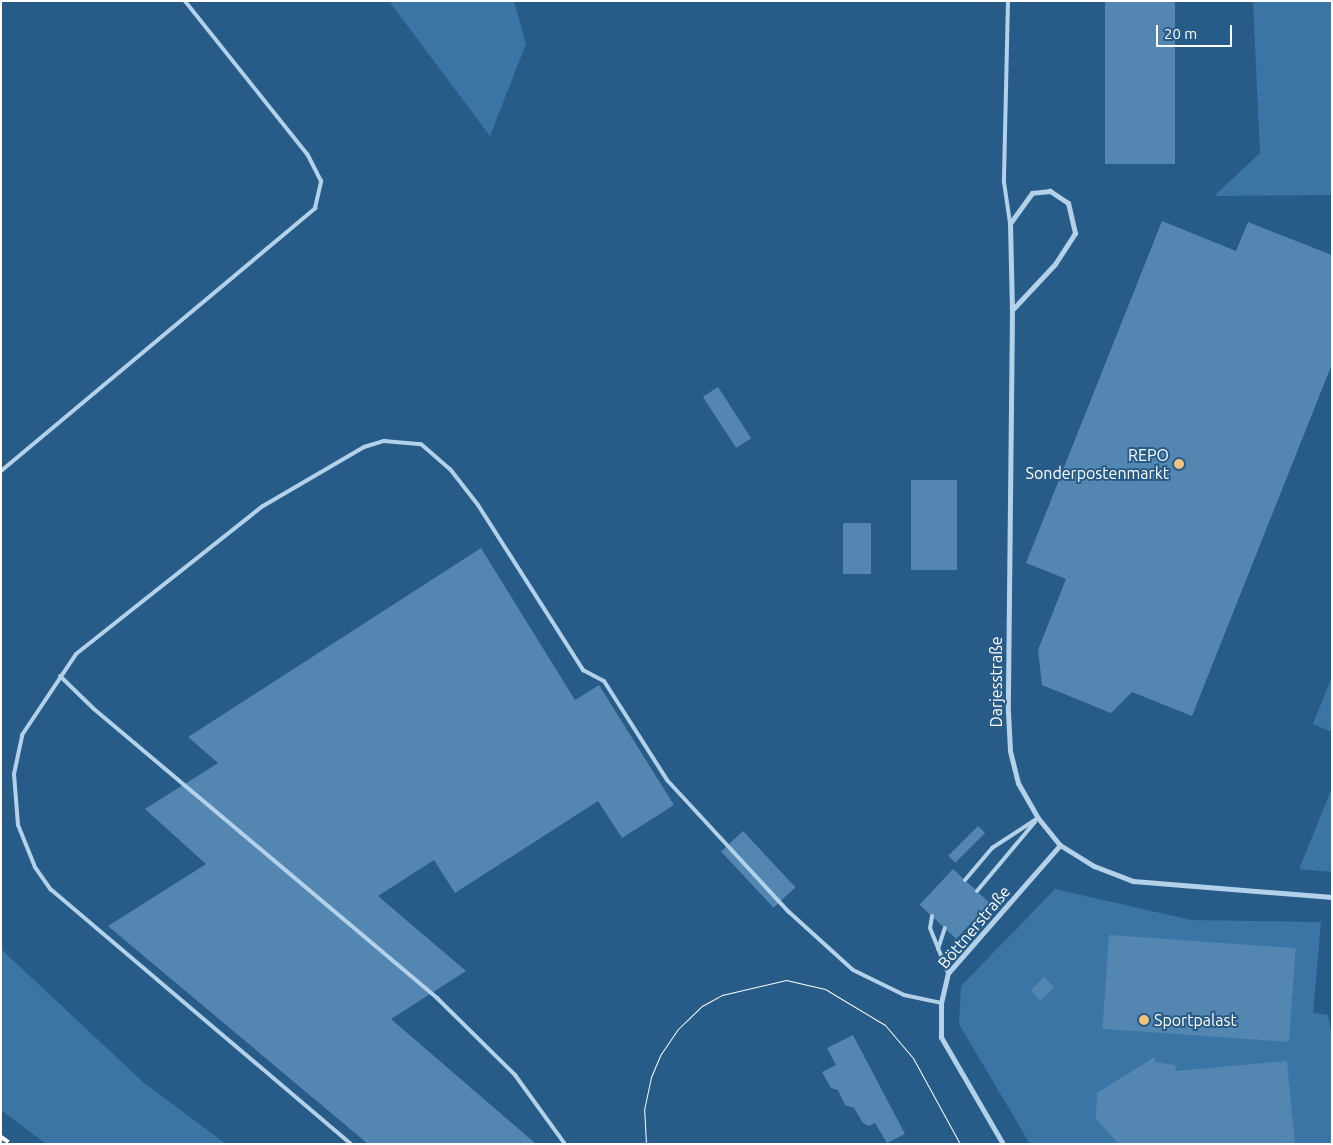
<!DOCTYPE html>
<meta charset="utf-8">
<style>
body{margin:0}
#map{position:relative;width:1333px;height:1145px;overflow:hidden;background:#275b88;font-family:Ubuntu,sans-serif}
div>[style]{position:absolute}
.green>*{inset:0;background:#3b75a5}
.building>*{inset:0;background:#5387b2;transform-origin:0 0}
.service>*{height:4px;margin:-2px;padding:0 2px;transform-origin:2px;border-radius:2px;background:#b3d1e9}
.minor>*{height:5px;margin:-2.5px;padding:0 2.5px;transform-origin:2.5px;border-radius:2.5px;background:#b3d1e9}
.tram>*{height:1px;margin:-0.5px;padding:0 0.5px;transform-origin:0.5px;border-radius:0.5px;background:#fff}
.rail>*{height:4px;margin-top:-2px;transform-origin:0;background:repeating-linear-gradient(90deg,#fff 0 9px,transparent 0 13px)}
.dots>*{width:14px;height:14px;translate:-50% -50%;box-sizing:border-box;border:2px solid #275b88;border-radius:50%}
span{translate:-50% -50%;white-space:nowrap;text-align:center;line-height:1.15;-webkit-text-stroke:4px #275b88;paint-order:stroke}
.poi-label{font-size:16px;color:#fff}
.right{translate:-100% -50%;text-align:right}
.left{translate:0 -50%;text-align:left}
.street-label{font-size:16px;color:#fff}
.frame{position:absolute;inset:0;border:2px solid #fff;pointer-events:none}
.scale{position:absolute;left:1156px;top:25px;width:76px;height:22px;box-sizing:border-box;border:2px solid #fff;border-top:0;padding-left:6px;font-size:15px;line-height:18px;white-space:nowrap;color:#fff;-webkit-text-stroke:4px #275b88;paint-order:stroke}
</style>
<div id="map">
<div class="green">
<i style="clip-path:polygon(389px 1px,514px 1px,526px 44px,490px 136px)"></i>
<i style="clip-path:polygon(1253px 1px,1332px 1px,1332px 195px,1214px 196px,1260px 153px)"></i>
<i style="clip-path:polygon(1332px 676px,1332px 732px,1313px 724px)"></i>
<i style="clip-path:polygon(1332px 788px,1332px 872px,1299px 869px)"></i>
<i style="clip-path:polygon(1055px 889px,1191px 920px,1321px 922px,1313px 1013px,1328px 1015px,1332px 1035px,1332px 1144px,1030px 1144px,959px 1024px,961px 986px)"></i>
<i style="clip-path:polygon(1px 949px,143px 1082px,226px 1144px,46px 1144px,1px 1110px)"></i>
</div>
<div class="building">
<i style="left:1105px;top:1px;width:70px;height:163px"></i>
<i style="clip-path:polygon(1162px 221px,1236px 251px,1248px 222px,1332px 255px,1332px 364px,1192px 716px,1132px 692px,1111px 713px,1042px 685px,1038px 650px,1066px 579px,1026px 563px)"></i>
<i style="left:718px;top:387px;width:61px;height:18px;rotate:57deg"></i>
<i style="left:911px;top:480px;width:46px;height:90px"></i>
<i style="left:843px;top:523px;width:28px;height:51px"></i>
<i style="clip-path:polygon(481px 548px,575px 700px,599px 685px,674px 805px,622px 838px,598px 801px,455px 893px,434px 860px,378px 896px,466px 971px,391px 1019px,536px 1144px,368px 1144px,108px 926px,206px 864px,145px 809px,218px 763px,188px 737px)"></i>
<i style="left:978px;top:826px;width:10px;height:42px;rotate:45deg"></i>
<i style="left:743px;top:831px;width:77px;height:30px;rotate:47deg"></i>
<i style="left:953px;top:869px;width:50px;height:49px;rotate:43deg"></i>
<i style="left:1109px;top:935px;width:187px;height:94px;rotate:4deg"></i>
<i style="left:1044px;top:977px;width:14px;height:19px;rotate:45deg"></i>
<i style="clip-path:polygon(853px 1035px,905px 1134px,887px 1143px,875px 1123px,869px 1126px,863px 1123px,854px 1108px,845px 1105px,838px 1090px,831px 1088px,822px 1072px,836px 1065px,827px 1048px)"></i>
<i style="clip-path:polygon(1155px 1057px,1155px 1062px,1175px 1065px,1176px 1071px,1287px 1061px,1295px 1144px,1119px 1144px,1096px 1119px,1097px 1093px)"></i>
</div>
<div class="service">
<i style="left:1008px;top:1px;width:181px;rotate:91.3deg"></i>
<i style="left:1004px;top:182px;width:41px;rotate:81.7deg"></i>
<i style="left:1px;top:471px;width:410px;rotate:-39.9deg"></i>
<i style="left:315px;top:208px;width:28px;rotate:-77deg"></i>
<i style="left:321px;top:181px;width:30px;rotate:-117deg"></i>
<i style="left:307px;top:154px;width:196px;rotate:-128.6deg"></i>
<i style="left:60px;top:676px;width:47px;rotate:44.1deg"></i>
<i style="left:94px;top:709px;width:449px;rotate:40.1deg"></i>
<i style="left:437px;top:998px;width:110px;rotate:44.6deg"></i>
<i style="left:515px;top:1075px;width:85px;rotate:54.1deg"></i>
<i style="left:965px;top:880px;width:42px;rotate:-49.8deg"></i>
<i style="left:992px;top:848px;width:55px;rotate:-33.1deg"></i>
<i style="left:977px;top:891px;width:90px;rotate:-50deg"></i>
<i style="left:932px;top:916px;width:12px;rotate:99deg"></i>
<i style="left:930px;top:928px;width:48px;rotate:68.2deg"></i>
<i style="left:938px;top:949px;width:22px;rotate:-72deg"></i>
<i style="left:351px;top:1144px;width:393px;rotate:-139.7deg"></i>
<i style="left:51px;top:890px;width:28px;rotate:-125deg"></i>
<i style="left:35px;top:867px;width:45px;rotate:-112deg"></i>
<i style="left:18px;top:825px;width:51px;rotate:-94.5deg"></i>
<i style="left:14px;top:774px;width:40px;rotate:-78deg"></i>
<i style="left:22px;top:735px;width:97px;rotate:-56.3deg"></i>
<i style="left:76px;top:654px;width:238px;rotate:-38.4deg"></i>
<i style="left:263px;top:506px;width:117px;rotate:-30.3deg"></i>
<i style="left:364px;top:447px;width:21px;rotate:-17deg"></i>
<i style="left:384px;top:441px;width:37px;rotate:5deg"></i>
<i style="left:421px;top:444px;width:38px;rotate:41deg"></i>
<i style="left:450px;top:469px;width:46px;rotate:52.1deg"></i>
<i style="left:478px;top:505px;width:196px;rotate:57.5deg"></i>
<i style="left:583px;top:670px;width:24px;rotate:28deg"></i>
<i style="left:604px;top:681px;width:117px;rotate:57.5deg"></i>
<i style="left:667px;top:780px;width:180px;rotate:47.3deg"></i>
<i style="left:789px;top:912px;width:86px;rotate:42.2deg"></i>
<i style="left:853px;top:970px;width:57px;rotate:26.1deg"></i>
<i style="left:904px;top:995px;width:38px;rotate:12deg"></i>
</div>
<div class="minor">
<i style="left:1012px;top:310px;width:63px;rotate:-46.9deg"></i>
<i style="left:1055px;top:264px;width:37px;rotate:-57deg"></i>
<i style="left:1075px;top:233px;width:31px;rotate:-103deg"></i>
<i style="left:1068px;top:203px;width:22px;rotate:-146deg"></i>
<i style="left:1050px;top:191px;width:18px;rotate:174deg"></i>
<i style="left:1032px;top:193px;width:37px;rotate:126deg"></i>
<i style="left:1010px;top:223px;width:87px;rotate:88.7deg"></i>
<i style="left:1012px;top:310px;width:402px;rotate:90.6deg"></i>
<i style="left:1008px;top:712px;width:39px;rotate:87deg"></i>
<i style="left:1010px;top:751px;width:33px;rotate:76deg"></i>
<i style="left:1018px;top:783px;width:40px;rotate:60.3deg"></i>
<i style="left:1038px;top:818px;width:35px;rotate:51deg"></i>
<i style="left:1060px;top:845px;width:40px;rotate:32deg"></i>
<i style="left:1094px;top:866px;width:42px;rotate:21deg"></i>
<i style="left:1133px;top:881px;width:200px;rotate:4.6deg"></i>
<i style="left:1003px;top:1144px;width:124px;rotate:-120.1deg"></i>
<i style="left:941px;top:1037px;width:34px;rotate:-90deg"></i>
<i style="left:941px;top:1003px;width:31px;rotate:-77deg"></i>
<i style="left:948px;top:973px;width:170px;rotate:-48.8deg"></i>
</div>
<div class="tram">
<i style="left:646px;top:1144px;width:34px;rotate:-93deg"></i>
<i style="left:644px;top:1110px;width:34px;rotate:-78deg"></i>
<i style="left:651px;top:1077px;width:25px;rotate:-67deg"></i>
<i style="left:661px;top:1054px;width:29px;rotate:-56deg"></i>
<i style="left:677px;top:1030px;width:35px;rotate:-44deg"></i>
<i style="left:702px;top:1006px;width:23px;rotate:-29deg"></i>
<i style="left:722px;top:995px;width:66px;rotate:-13.2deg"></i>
<i style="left:786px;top:980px;width:40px;rotate:13deg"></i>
<i style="left:825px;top:989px;width:70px;rotate:31deg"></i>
<i style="left:885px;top:1025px;width:43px;rotate:49.7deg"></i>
<i style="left:913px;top:1058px;width:98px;rotate:61.3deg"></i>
</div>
<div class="rail">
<i style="left:1px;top:1137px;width:12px;rotate:35deg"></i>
</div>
<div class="dots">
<i style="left:1179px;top:464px;background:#f2c278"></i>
<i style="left:1144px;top:1020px;background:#f2c278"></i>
</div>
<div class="poi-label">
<span class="right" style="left:1169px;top:464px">REPO<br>Sonderpostenmarkt</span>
<span class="left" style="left:1154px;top:1020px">Sportpalast</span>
</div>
<div class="street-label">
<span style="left:996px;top:682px;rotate:-90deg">Darjesstraße</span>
<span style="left:974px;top:927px;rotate:-50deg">Böttnerstraße</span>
</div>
<div class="frame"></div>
<div class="scale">20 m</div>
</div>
